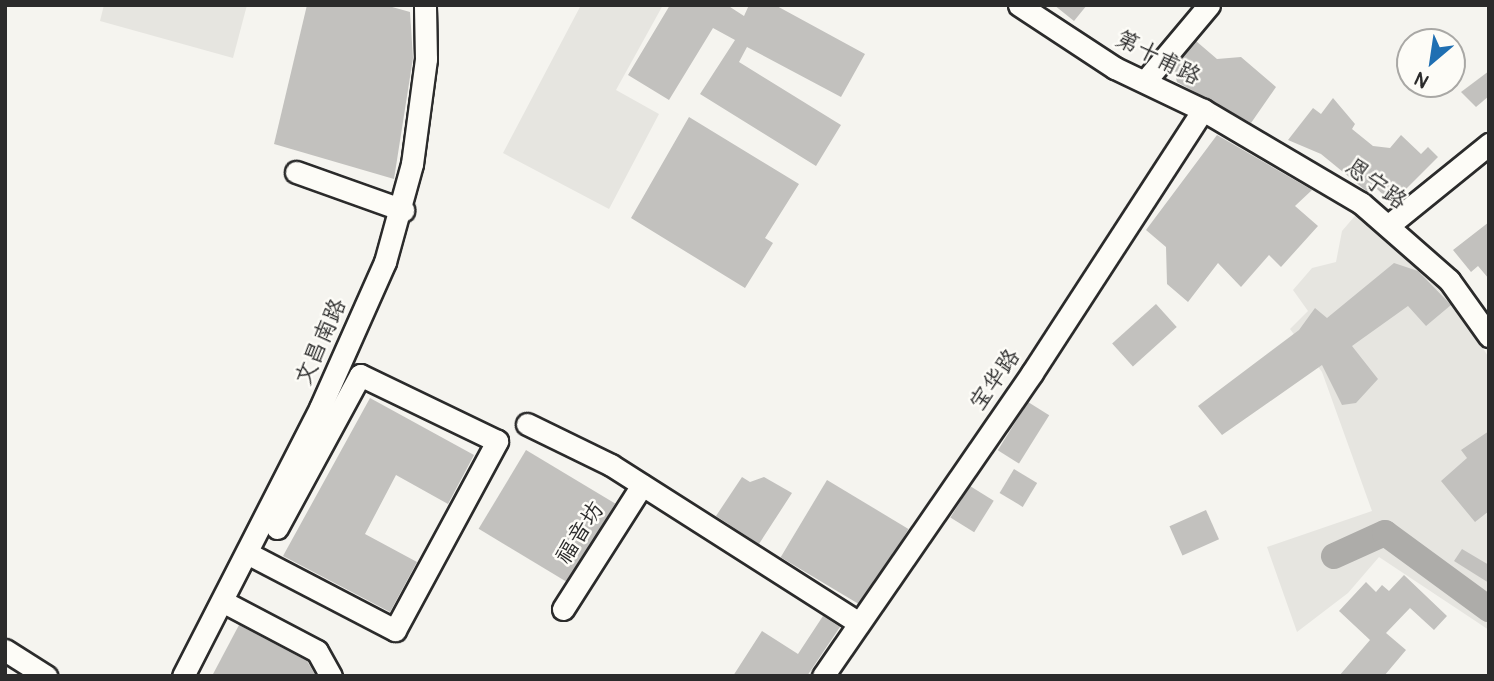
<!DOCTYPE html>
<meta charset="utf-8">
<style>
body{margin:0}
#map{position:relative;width:1494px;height:681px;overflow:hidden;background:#f5f4ef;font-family:Pangolin,"LXGW WenKai TC",sans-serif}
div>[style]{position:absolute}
.built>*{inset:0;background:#e6e5e0}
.river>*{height:26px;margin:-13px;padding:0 13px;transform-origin:13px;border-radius:13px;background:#adaca9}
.building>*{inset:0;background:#c2c1be;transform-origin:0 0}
.roads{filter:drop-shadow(2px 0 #2b2b2b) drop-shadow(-2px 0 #2b2b2b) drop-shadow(0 2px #2b2b2b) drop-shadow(0 -2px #2b2b2b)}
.minor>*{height:21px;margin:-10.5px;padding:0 10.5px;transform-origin:10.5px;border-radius:10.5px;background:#fdfcf7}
span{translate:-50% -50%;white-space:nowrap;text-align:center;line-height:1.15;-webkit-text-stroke:5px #fdfcf7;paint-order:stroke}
.street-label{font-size:23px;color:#2b2b2b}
.frame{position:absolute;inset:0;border:7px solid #2b2b2b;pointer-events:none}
.north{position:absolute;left:1396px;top:28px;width:70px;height:70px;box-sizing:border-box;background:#fdfcf7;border:2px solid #a9a8a5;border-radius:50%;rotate:209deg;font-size:19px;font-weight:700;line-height:28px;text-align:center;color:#2b2b2b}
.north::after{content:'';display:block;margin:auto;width:24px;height:32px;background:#1f6fb2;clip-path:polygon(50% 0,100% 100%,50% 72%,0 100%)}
</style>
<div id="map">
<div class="built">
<i style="clip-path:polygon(104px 5px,247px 5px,233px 58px,100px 21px)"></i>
<i style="clip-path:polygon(581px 5px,663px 5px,616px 90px,659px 114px,609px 209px,503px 153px)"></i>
<i style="clip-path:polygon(1360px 210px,1454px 300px,1489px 358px,1489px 630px,1379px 557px,1348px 593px,1297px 632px,1267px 547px,1372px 511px,1322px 372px,1290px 329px,1308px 311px,1293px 290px,1312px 268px,1336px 262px,1342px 231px)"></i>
</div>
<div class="river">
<i style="left:1334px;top:556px;width:56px;rotate:-24.3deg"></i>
<i style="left:1385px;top:533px;width:129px;rotate:36.2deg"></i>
</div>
<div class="building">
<i style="clip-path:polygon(307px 5px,385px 5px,410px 12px,413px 58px,394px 179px,274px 144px)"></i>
<i style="clip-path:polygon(670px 5px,727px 5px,744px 16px,749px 5px,775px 5px,865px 54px,841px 97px,747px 47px,739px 62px,841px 125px,816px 166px,700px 94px,735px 40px,713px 28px,669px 100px,628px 75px)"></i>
<i style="clip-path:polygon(1054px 5px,1087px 5px,1074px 21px)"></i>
<i style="clip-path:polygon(1196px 41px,1217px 59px,1241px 57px,1276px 87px,1251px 123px,1177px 82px,1173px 68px)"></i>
<i style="clip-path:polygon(1489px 71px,1489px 96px,1476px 107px,1461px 92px)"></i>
<i style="clip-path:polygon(1333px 98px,1355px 124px,1352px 129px,1373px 146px,1390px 148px,1401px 135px,1421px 154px,1428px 147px,1438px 157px,1392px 203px,1376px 188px,1370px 194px,1321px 154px,1288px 140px,1313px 108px,1321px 114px)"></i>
<i style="clip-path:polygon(689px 117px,799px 184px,765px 238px,773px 243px,745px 288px,631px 218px)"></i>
<i style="clip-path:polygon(1217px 135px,1312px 190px,1295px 206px,1318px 226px,1281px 267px,1269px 255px,1241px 287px,1218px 263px,1188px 302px,1167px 284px,1166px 247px,1146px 230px)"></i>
<i style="clip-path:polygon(1489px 222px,1489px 279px,1478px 266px,1471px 272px,1453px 250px)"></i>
<i style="clip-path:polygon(1394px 263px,1418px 271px,1451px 305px,1426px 326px,1408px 306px,1352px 346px,1378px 379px,1356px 403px,1342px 405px,1322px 365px,1222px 435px,1198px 406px,1299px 330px,1315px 308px,1327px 318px)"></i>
<i style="left:1156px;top:304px;width:31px;height:59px;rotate:48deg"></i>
<i style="clip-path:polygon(370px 398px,474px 455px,448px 504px,396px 475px,365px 534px,417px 562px,390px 612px,283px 556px)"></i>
<i style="left:1028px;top:402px;width:25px;height:57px;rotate:32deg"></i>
<i style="clip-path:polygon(1489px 431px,1489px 511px,1475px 522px,1441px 481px,1467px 458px,1461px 450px)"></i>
<i style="left:526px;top:450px;width:104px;height:92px;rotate:31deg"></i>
<i style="left:1014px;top:469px;width:27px;height:28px;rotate:31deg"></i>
<i style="clip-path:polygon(742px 477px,750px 482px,764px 477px,792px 493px,759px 544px,716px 516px)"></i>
<i style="left:827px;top:480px;width:95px;height:90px;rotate:31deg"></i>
<i style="left:970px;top:486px;width:28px;height:37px;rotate:32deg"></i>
<i style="left:1206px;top:510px;width:32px;height:40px;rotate:66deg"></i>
<i style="clip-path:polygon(1462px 549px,1489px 565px,1489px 583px,1454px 561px)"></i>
<i style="clip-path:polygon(1404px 575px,1447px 616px,1434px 630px,1410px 608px,1386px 633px,1406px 650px,1384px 676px,1339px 676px,1370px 640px,1339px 611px,1366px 582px,1376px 592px,1382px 585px,1389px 591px)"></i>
<i style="clip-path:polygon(823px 616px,840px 627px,807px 676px,733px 676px,762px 631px,798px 654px)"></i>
<i style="clip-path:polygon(239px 625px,307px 661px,316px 676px,212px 676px)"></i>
</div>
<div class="roads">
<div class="minor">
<i style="left:1019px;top:5px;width:115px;rotate:33.3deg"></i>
<i style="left:1115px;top:68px;width:98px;rotate:25.5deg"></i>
<i style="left:1203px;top:110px;width:183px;rotate:30.5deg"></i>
<i style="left:1361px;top:203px;width:117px;rotate:41.2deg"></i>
<i style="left:1449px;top:280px;width:69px;rotate:54.5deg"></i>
<i style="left:1146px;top:80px;width:98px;rotate:-50deg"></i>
<i style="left:296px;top:172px;width:114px;rotate:19.6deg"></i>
<i style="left:1389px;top:225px;width:129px;rotate:-39deg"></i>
<i style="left:527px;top:424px;width:93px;rotate:26deg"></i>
<i style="left:611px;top:465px;width:292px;rotate:32.5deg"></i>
<i style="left:247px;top:553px;width:167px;rotate:27.5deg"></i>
<i style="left:395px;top:630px;width:215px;rotate:-61.6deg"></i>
<i style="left:497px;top:441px;width:152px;rotate:-154.3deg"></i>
<i style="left:360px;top:375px;width:174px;rotate:118.5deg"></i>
<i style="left:222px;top:601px;width:107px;rotate:27.8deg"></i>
<i style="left:317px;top:651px;width:29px;rotate:61deg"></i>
<i style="left:563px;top:609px;width:147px;rotate:-57.5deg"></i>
<i style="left:5px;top:650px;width:49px;rotate:32.4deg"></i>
<i style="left:183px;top:676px;width:301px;rotate:-62.9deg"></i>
<i style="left:320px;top:408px;width:160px;rotate:-66deg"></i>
<i style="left:385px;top:262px;width:102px;rotate:-74.6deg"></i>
<i style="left:412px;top:164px;width:106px;rotate:-82.4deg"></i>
<i style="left:426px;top:59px;width:54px;rotate:-91.1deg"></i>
<i style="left:823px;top:676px;width:368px;rotate:-55.4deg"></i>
<i style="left:1032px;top:373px;width:314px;rotate:-57deg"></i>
</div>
</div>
<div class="street-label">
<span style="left:1158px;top:58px;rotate:27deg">第十甫路</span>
<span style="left:1376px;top:184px;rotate:36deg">恩宁路</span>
<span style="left:321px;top:342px;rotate:-66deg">文昌南路</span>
<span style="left:995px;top:380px;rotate:-55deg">宝华路</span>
<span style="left:580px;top:533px;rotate:-57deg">福音坊</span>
</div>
<div class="frame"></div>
<div class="north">N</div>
</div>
